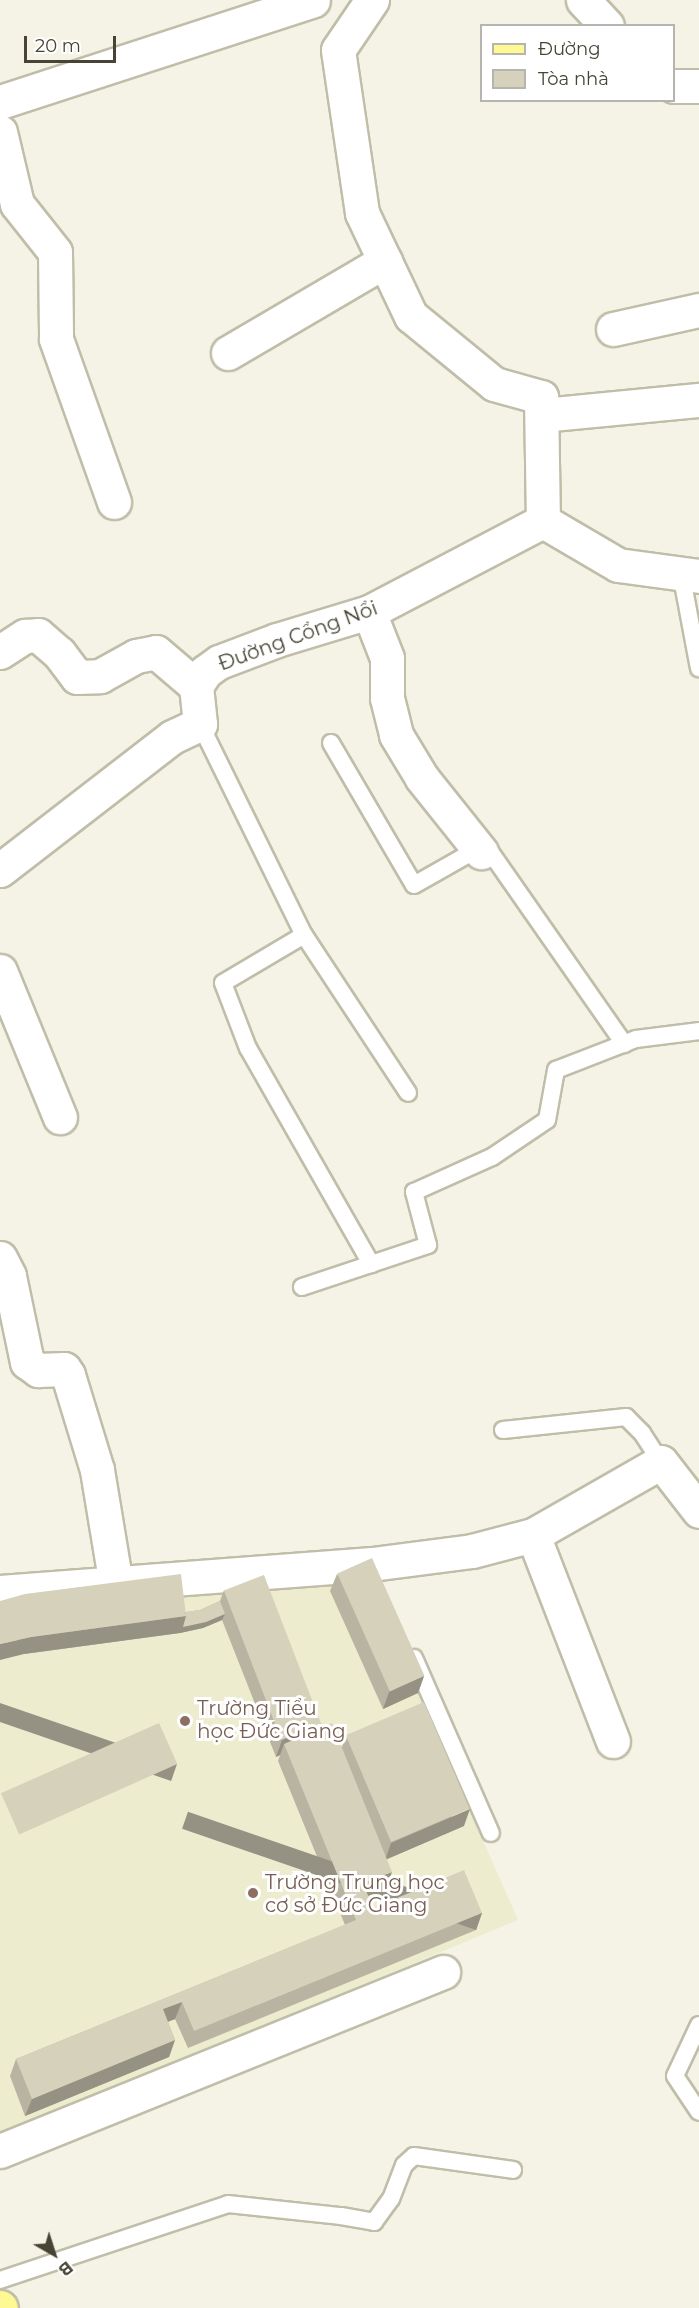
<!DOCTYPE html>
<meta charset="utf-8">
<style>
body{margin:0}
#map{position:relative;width:699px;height:2308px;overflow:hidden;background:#f4f3e6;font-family:Montserrat,sans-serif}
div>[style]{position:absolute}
.education>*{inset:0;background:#edeccf}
.roads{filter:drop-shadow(2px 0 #c0bda8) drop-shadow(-2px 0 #c0bda8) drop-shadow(0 2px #c0bda8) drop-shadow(0 -2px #c0bda8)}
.lane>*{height:16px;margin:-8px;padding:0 8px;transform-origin:8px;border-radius:8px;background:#fff}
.street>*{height:33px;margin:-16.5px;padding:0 16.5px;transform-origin:16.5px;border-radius:16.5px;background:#fff}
.primary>*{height:33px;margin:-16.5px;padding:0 16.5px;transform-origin:16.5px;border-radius:16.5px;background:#fff994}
.wall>*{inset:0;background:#b8b4a1}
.shaded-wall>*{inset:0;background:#969283;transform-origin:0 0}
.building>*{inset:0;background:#d6d1bb;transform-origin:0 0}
.dots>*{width:16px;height:16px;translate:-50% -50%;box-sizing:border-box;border:3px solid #fff;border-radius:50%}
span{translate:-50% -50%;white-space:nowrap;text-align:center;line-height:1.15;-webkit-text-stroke:6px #fff;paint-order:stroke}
.street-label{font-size:20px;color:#474435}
.education-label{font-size:20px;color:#785e54}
.left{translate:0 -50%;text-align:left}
.legend{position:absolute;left:480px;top:24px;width:195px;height:78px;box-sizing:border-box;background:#fff;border:2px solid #b5b4ae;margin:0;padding:8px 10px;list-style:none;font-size:18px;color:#474435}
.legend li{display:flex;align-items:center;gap:12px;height:30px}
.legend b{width:30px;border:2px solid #b5b4ae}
.north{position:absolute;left:24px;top:2224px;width:60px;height:60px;-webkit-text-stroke:4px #fff;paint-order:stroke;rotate:141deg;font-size:16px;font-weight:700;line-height:24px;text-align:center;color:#474435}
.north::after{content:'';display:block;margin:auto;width:21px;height:27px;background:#474435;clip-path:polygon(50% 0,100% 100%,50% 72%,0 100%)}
.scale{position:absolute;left:24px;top:36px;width:92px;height:27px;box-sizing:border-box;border:3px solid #474435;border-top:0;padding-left:8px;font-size:18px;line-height:21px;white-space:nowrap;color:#474435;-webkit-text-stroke:4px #fff;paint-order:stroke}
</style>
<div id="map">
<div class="education">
<i style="clip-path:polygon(366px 1575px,518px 1920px,0 2136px,0 1599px)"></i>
</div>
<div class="roads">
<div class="lane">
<i style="left:681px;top:573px;width:97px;rotate:79.3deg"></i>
<i style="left:200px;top:724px;width:235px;rotate:63.8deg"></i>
<i style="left:304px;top:935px;width:189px;rotate:56.6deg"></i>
<i style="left:331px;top:743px;width:164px;rotate:59.7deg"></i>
<i style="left:414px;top:885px;width:69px;rotate:-29.5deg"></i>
<i style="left:474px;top:851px;width:17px;rotate:7deg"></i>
<i style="left:491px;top:853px;width:233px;rotate:55.1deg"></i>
<i style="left:304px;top:935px;width:94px;rotate:149.3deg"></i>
<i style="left:223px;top:983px;width:70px;rotate:69deg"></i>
<i style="left:248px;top:1048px;width:249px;rotate:60.3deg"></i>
<i style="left:302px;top:1287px;width:133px;rotate:-18.4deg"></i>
<i style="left:428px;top:1245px;width:55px;rotate:-104.8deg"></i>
<i style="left:414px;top:1192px;width:85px;rotate:-24.2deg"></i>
<i style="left:492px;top:1157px;width:66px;rotate:-33.9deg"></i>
<i style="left:547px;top:1120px;width:51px;rotate:-79.8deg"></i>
<i style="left:556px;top:1070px;width:86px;rotate:-21.2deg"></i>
<i style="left:636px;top:1039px;width:64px;rotate:-7.2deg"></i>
<i style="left:503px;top:1430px;width:124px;rotate:-6deg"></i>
<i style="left:626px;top:1417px;width:23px;rotate:45deg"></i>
<i style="left:642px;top:1433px;width:35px;rotate:57deg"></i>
<i style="left:414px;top:1658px;width:191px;rotate:66.3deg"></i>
<i style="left:699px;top:2025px;width:56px;rotate:115.2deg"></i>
<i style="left:675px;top:2076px;width:43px;rotate:56.3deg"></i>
<i style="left:0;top:2280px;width:240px;rotate:-18.4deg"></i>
<i style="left:228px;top:2204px;width:114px;rotate:6.1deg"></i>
<i style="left:341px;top:2216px;width:34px;rotate:10deg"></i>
<i style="left:374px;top:2222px;width:29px;rotate:-54deg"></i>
<i style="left:391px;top:2199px;width:36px;rotate:-69deg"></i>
<i style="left:404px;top:2165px;width:13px;rotate:-42deg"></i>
<i style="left:414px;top:2156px;width:100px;rotate:8deg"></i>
</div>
<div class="street">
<i style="left:372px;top:0;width:60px;rotate:124.2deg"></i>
<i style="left:338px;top:50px;width:165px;rotate:81.6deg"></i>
<i style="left:362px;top:213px;width:114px;rotate:64.6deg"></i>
<i style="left:411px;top:316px;width:107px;rotate:39.3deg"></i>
<i style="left:494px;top:384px;width:49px;rotate:15.5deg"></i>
<i style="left:541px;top:397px;width:124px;rotate:89.1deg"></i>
<i style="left:583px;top:0;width:35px;rotate:47deg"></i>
<i style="left:674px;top:86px;width:25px"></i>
<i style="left:0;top:102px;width:329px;rotate:-18deg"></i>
<i style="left:0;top:132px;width:74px;rotate:76.7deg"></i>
<i style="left:17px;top:204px;width:61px;rotate:51.6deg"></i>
<i style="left:55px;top:252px;width:87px;rotate:89.3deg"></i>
<i style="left:56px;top:339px;width:173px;rotate:70.4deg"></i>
<i style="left:613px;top:329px;width:88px;rotate:-12.5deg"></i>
<i style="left:228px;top:353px;width:182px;rotate:-30.4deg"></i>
<i style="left:542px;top:415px;width:158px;rotate:-5.5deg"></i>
<i style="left:369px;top:612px;width:49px;rotate:68.6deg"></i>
<i style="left:387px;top:658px;width:40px;rotate:90deg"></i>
<i style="left:387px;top:698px;width:38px;rotate:76deg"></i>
<i style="left:396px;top:735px;width:50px;rotate:58.8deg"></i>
<i style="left:422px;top:778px;width:95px;rotate:51.4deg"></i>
<i style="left:0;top:652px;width:30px;rotate:-33deg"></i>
<i style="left:25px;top:636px;width:13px;rotate:-4deg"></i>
<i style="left:38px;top:635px;width:28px;rotate:41deg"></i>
<i style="left:59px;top:653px;width:30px;rotate:53deg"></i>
<i style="left:77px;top:677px;width:23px;rotate:-2deg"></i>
<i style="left:100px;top:676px;width:41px;rotate:-29.1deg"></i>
<i style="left:136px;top:656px;width:20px;rotate:-11deg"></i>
<i style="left:156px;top:652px;width:52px;rotate:40.4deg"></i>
<i style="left:0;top:870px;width:217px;rotate:-37.7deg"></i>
<i style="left:172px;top:737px;width:31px;rotate:-25deg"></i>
<i style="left:200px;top:724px;width:38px;rotate:-96deg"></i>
<i style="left:196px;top:686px;width:17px;rotate:-57deg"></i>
<i style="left:205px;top:672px;width:17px;rotate:-36deg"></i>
<i style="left:219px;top:662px;width:62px;rotate:-20.8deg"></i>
<i style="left:277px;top:640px;width:96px;rotate:-16.9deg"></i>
<i style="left:369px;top:612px;width:196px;rotate:-27.6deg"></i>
<i style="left:543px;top:521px;width:87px;rotate:30.4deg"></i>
<i style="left:618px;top:565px;width:82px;rotate:7.7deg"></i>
<i style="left:0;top:971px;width:158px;rotate:67.7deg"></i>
<i style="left:0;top:1258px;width:20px;rotate:63deg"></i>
<i style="left:9px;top:1276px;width:88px;rotate:78.2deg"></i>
<i style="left:27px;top:1362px;width:14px;rotate:36deg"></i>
<i style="left:38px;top:1370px;width:26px;rotate:-2deg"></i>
<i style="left:64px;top:1369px;width:7px;rotate:56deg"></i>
<i style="left:68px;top:1375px;width:99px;rotate:73deg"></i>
<i style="left:97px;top:1470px;width:117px;rotate:80.6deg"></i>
<i style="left:533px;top:1535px;width:221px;rotate:68.8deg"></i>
<i style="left:0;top:1592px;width:373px;rotate:-4.3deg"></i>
<i style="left:372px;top:1564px;width:101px;rotate:-7.4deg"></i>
<i style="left:472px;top:1551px;width:63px;rotate:-14.7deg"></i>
<i style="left:533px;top:1535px;width:147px;rotate:-29.7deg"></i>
<i style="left:661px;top:1462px;width:62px;rotate:52.2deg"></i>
<i style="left:0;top:2151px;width:478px;rotate:-22deg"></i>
</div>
<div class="primary">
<i style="left:0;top:2307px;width:1px;rotate:45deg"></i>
</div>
</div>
<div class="wall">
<i style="clip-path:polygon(337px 1574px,424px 1676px,418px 1693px,383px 1709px,330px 1591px)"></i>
<i style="clip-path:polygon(224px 1590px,321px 1728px,342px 1747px,346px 1735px,464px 1826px,387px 1859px,386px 1889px,368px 1896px,373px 1908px,482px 1913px,476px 1930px,188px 2048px,175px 2019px,168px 2022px,175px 2040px,169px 2057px,25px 2116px,10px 2076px,16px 2059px,345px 1925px,278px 1761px,280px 1755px,276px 1757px,222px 1620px,203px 1628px,180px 1633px,24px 1654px,0 1601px,186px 1612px,200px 1610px,220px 1601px)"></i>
</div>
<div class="shaded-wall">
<i style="clip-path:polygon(225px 1614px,222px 1620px,203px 1628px,180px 1633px,24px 1654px,0 1660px,0 1644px,31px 1637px,186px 1616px)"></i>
<i style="clip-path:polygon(424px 1676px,418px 1693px,383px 1709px,389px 1692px)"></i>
<i style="clip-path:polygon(322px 1724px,316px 1741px,284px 1744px,280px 1755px,276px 1757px,282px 1740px)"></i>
<i style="left:177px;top:1764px;width:18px;height:193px;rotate:109deg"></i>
<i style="clip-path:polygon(470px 1809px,464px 1826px,385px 1860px,391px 1843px)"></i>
<i style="clip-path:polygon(392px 1872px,386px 1889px,357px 1900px,363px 1883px)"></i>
<i style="left:482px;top:1913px;width:18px;height:311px;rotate:109deg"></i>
<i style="clip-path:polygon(182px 2002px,175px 2019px,156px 2026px,163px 2009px)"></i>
<i style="clip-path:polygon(175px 2040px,169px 2057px,25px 2116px,32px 2099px)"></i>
</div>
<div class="building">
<i style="left:372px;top:1558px;width:129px;height:38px;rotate:66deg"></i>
<i style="clip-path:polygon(181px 1574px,186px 1616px,31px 1637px,0 1644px,0 1601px,25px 1594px)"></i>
<i style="left:264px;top:1575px;width:160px;height:43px;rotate:69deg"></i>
<i style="clip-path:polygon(220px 1601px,225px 1614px,206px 1622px,183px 1627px,186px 1616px,186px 1612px,200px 1610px)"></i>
<i style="left:424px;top:1702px;width:116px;height:85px;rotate:67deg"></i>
<i style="left:159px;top:1723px;width:45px;height:173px;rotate:66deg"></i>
<i style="clip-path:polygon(332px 1723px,392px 1872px,363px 1883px,373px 1908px,464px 1870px,482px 1913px,194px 2031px,182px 2002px,163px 2009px,175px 2040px,32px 2099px,16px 2059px,356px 1920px,284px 1744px)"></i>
</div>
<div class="dots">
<i style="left:185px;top:1721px;background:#8d6e63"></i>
<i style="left:253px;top:1893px;background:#8d6e63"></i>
</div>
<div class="street-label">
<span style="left:298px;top:636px;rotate:-20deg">Đường Cổng Nổi</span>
</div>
<div class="education-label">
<span class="left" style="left:197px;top:1720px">Trường Tiểu<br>học Đức Giang</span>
<span class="left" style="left:265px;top:1894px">Trường Trung học<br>cơ sở Đức Giang</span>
</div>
<ul class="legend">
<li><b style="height:8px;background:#fff994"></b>Đường</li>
<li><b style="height:16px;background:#d6d1bb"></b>Tòa nhà</li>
</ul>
<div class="north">B</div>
<div class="scale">20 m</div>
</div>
